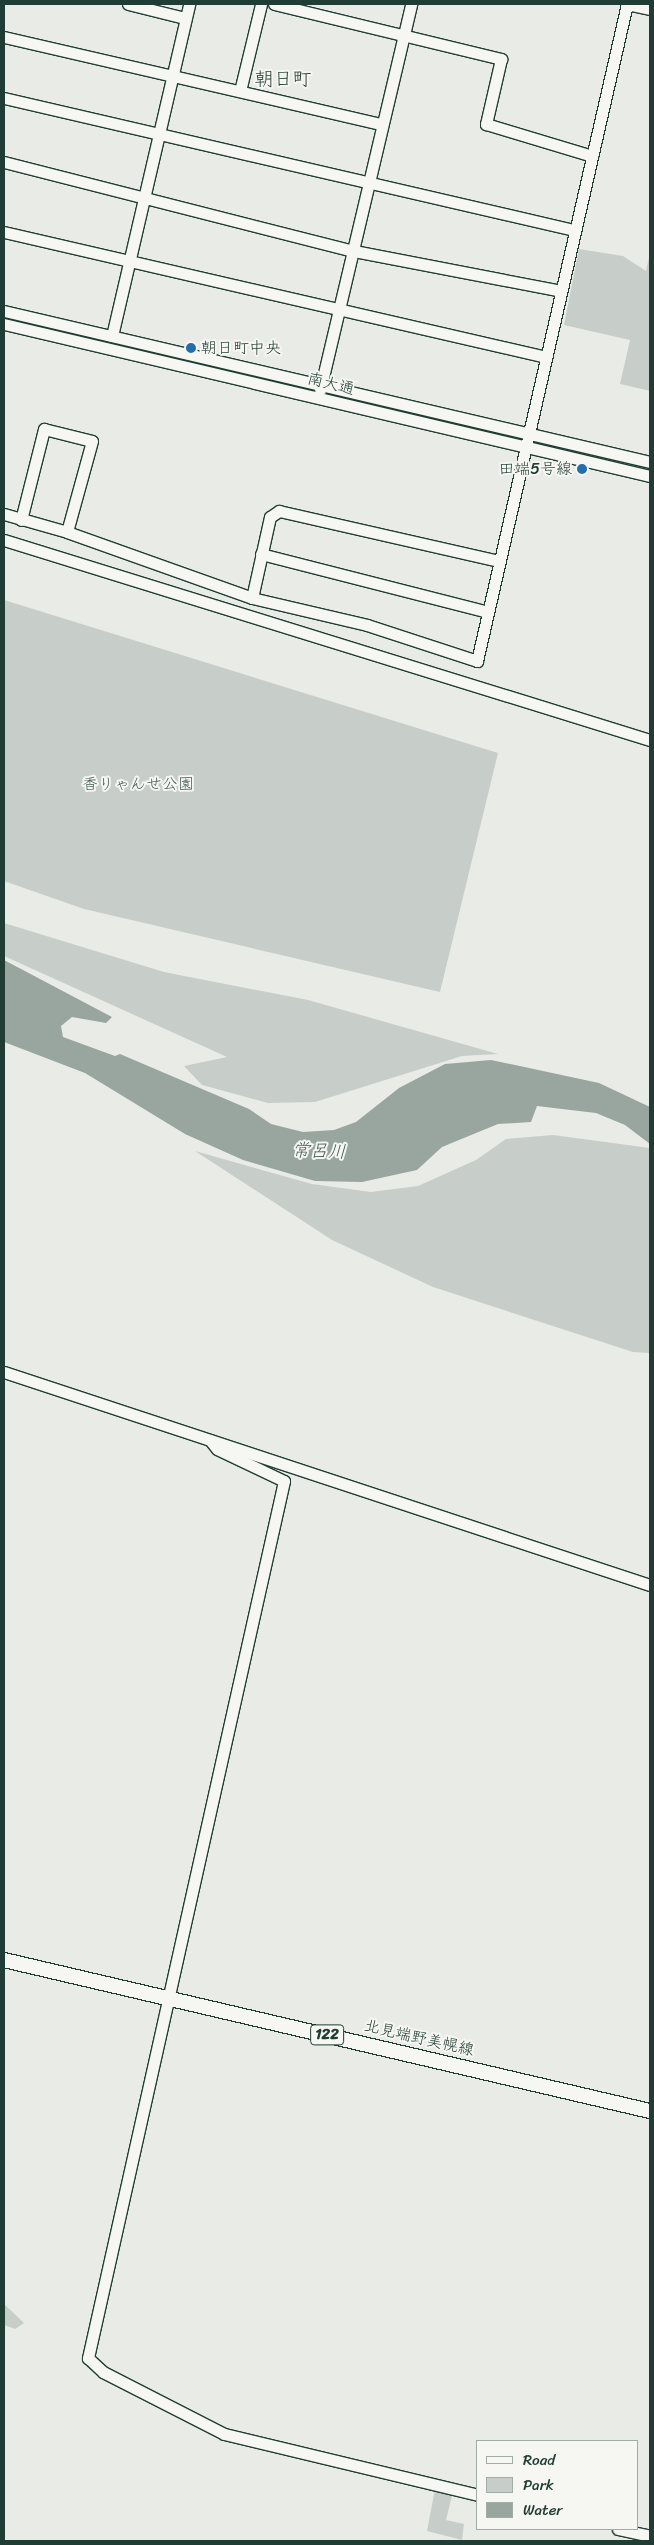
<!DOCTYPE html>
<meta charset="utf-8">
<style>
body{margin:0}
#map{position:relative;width:654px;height:2545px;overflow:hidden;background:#e9ebe7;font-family:Sriracha,"Klee One",sans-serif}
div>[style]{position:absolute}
.green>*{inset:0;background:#c7cec9}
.water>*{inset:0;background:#99a6a0}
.roads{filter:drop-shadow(1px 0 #1f3d34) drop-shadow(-1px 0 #1f3d34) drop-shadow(0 1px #1f3d34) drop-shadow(0 -1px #1f3d34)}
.minor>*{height:11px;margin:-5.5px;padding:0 5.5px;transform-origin:5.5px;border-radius:5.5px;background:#f6f6f2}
.major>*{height:14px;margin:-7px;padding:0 7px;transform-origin:7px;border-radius:7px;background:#f6f6f2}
.dots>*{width:14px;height:14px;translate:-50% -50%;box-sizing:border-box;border:2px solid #f6f6f2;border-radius:50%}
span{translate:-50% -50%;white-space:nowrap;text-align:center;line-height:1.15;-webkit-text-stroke:4px #f6f6f2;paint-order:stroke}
.shield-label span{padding:1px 4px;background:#f6f6f2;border:1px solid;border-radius:4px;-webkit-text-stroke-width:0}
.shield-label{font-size:15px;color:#1f3d34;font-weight:700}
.poi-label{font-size:16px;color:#1f3d34}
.left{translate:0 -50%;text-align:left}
.right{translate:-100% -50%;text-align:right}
.street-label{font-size:16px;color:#1f3d34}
.park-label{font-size:16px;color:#415a52}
.water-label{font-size:18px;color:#445c54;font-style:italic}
.quarter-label{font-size:19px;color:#1f3d34}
.frame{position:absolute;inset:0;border:5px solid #1f3d34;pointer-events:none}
.legend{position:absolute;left:476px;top:2440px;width:162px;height:90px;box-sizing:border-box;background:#f6f6f2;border:1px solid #a0aca6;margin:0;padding:6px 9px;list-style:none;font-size:15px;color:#1f3d34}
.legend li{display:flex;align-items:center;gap:10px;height:25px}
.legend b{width:25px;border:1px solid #a0aca6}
</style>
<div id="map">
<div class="green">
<i style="clip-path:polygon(579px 249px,623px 256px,646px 271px,650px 253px,650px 391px,620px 384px,630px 340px,564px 325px)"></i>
<i style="clip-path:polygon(4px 600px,498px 753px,440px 992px,84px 909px,4px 881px)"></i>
<i style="clip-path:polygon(4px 923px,164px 972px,308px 1000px,498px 1054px,462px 1056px,315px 1102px,268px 1103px,202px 1085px,184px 1066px,227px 1057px,4px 956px)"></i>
<i style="clip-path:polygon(553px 1135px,650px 1148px,650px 1353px,633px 1352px,433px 1287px,332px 1240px,195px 1151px,312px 1184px,371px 1192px,418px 1186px,476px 1160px,506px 1139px)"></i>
<i style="clip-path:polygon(4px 2304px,24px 2323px,15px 2329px,4px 2325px)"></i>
<i style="clip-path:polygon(435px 2489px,453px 2492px,446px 2520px,464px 2524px,462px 2540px,427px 2531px)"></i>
</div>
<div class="water">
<i style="clip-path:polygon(4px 960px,112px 1017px,106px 1023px,72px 1017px,61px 1026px,63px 1037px,115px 1056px,120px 1054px,249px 1109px,271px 1124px,303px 1132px,334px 1130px,356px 1122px,399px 1088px,445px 1064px,491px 1060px,599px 1083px,650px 1107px,650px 1144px,625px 1125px,596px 1113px,537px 1106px,531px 1122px,498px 1124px,442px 1147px,417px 1170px,362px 1182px,315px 1181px,243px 1160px,185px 1134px,85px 1073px,4px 1042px)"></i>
</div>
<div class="roads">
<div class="minor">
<i style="left:128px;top:4px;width:59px;rotate:13.8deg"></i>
<i style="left:274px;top:4px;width:234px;rotate:13.6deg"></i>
<i style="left:501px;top:59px;width:67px;rotate:103deg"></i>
<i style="left:486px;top:124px;width:111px;rotate:16.8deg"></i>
<i style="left:626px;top:4px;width:25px;rotate:12deg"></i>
<i style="left:4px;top:37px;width:388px;rotate:13deg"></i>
<i style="left:240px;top:91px;width:89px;rotate:-76.4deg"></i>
<i style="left:4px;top:98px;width:585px;rotate:13.04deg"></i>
<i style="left:4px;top:162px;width:361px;rotate:14.3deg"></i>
<i style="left:354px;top:251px;width:211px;rotate:10.9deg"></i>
<i style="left:4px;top:232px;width:556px;rotate:12.99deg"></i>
<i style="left:4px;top:311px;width:663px;rotate:13.16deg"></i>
<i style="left:4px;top:324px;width:664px;rotate:13.24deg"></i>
<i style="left:112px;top:336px;width:341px;rotate:-76.9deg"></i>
<i style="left:320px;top:390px;width:397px;rotate:-76.7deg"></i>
<i style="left:4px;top:514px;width:66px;rotate:15.9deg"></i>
<i style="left:67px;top:532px;width:196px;rotate:19.6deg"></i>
<i style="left:252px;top:598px;width:118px;rotate:13.2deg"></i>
<i style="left:367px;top:625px;width:116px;rotate:18.1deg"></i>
<i style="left:477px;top:661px;width:674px;rotate:-77.14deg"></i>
<i style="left:21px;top:520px;width:94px;rotate:-75.8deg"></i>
<i style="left:44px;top:429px;width:49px;rotate:14deg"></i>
<i style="left:92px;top:441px;width:94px;rotate:105.4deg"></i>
<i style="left:4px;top:540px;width:676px;rotate:17.2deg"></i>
<i style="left:261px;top:554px;width:234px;rotate:14.3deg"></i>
<i style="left:252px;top:598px;width:83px;rotate:-77.5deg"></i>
<i style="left:270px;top:517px;width:11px;rotate:-34deg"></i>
<i style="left:279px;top:511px;width:226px;rotate:12.8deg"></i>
<i style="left:4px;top:1372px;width:680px;rotate:18.25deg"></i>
<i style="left:210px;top:1440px;width:11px;rotate:52deg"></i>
<i style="left:217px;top:1449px;width:74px;rotate:25.5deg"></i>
<i style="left:284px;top:1481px;width:899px;rotate:102.6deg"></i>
<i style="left:88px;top:2358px;width:21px;rotate:43deg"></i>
<i style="left:103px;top:2372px;width:136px;rotate:27.1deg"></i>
<i style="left:224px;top:2434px;width:261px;rotate:13.5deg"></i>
<i style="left:618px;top:2529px;width:33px;rotate:12deg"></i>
</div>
<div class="major">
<i style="left:4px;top:1960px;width:663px;rotate:13.16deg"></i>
</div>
</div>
<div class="dots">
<i style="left:191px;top:348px;background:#1f6fb2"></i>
<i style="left:582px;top:469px;background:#1f6fb2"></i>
</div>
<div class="shield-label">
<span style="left:327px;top:2035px">122</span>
</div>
<div class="poi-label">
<span class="left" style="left:201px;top:348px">朝日町中央</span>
<span class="right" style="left:572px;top:469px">田端5号線</span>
</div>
<div class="street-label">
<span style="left:331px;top:384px;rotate:14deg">南大通</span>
<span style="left:419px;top:2038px;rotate:13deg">北見端野美幌線</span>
</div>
<div class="park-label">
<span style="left:138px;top:784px">香りゃんせ公園</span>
</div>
<div class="water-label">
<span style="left:319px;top:1151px;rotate:2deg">常呂川</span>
</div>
<div class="quarter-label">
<span style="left:283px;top:79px">朝日町</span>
</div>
<div class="frame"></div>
<ul class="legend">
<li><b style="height:6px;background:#f6f6f2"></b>Road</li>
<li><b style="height:14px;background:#c7cec9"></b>Park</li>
<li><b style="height:14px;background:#99a6a0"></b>Water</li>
</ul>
</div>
